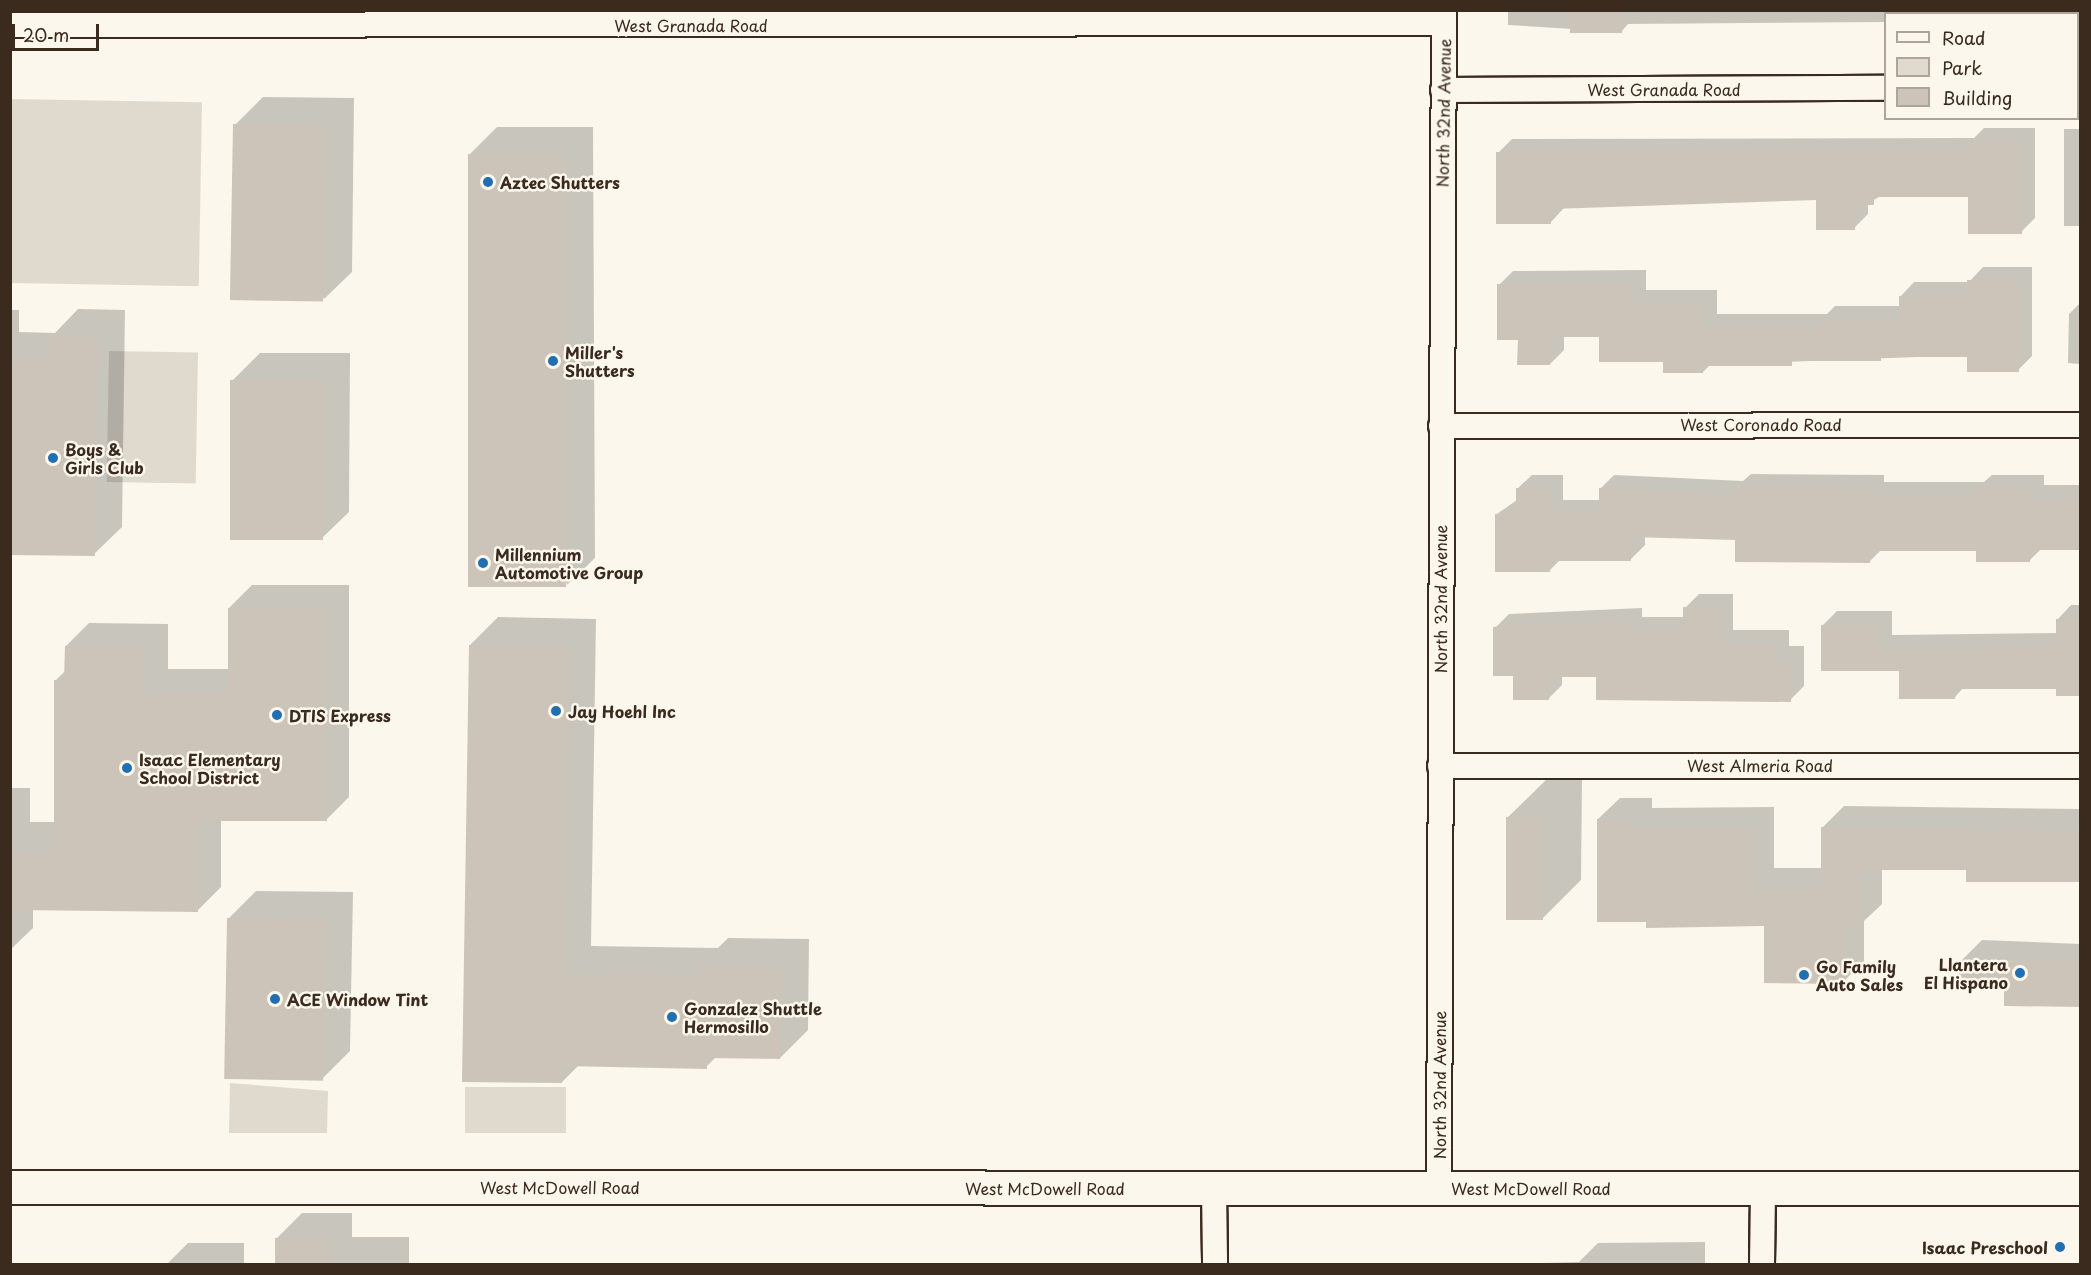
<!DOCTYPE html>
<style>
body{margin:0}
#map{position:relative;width:2091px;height:1275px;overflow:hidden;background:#fbf7ec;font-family:"Playpen Sans",sans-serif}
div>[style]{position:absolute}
.green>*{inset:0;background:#dfd9ce;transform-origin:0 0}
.shadow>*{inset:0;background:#0003;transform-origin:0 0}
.building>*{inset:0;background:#ccc4b9;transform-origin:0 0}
.roads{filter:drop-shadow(2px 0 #3b2a1e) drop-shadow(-2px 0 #3b2a1e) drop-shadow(0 2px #3b2a1e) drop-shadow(0 -2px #3b2a1e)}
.minor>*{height:24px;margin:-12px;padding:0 12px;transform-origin:12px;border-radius:12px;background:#fbf7ec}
.primary>*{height:33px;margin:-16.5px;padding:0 16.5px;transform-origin:16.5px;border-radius:16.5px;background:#fbf7ec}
.dots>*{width:16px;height:16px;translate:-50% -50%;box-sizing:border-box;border:3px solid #fbf7ec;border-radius:50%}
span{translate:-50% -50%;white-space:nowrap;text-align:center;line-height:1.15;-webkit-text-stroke:5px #fbf7ec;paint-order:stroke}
.street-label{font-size:16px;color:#3b2a1e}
.poi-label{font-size:16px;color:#3b2a1e;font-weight:700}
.left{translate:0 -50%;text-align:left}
.right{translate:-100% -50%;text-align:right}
.frame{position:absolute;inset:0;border:12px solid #3b2a1e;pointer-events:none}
.legend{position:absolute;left:1884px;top:12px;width:195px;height:108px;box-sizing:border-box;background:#fbf7ec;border:2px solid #aea59a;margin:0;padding:8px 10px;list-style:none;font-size:18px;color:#3b2a1e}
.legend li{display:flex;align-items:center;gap:12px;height:30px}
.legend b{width:30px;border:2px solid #aea59a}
.scale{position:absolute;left:12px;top:24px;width:87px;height:27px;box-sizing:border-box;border:3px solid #3b2a1e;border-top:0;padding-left:8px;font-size:18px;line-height:21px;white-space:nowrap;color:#3b2a1e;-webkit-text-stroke:4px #fbf7ec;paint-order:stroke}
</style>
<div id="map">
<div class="green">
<i style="left:11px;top:99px;width:191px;height:184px;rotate:1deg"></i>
<i style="left:109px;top:351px;width:89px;height:131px;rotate:1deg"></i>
<i style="clip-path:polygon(230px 1083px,328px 1091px,327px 1133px,229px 1133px)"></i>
<i style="left:465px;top:1087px;width:101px;height:46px"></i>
</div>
<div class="shadow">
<i style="clip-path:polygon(1508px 10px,2080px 10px,2080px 24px,2078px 14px,1886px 14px,1886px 22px,1628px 24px,1621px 32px,1508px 25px)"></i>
<i style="clip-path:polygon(263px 97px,354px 98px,352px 272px,324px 299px,235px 125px)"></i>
<i style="clip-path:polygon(497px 127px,593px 127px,595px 558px,567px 585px,469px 155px)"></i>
<i style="clip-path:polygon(1984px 128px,2035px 128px,2035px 218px,2021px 232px,1970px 196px,1881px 196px,1868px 203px,1868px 214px,1854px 228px,1817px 199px,1564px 208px,1550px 223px,1498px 153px,1512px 139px,1974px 138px)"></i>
<i style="left:2080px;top:129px;width:97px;height:16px;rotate:90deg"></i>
<i style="clip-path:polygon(1983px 267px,2032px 267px,2032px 356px,2018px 370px,1969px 355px,1710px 365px,1703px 372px,1600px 336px,1564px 336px,1564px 350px,1550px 364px,1519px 339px,1499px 285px,1513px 271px,1646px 270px,1646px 290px,1717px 290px,1717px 314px,1827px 314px,1835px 306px,1900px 306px,1900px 297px,1914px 282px,1969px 282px)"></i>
<i style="clip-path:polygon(2080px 303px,2080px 364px,2068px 363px,2069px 314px)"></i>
<i style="clip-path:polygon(78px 309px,125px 310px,122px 527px,94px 554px,10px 554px,10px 310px,19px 310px,19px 332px,55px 333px)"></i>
<i style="clip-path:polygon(260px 353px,350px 353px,349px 512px,321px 539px,232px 381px)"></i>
<i style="clip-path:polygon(1751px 474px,1884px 475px,1884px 482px,1984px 482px,1992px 475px,2044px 475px,2044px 485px,2080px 485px,2080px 548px,2042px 548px,2030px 560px,1977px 550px,1881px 550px,1870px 561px,1736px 538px,1645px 536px,1645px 545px,1631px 559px,1561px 559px,1549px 571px,1497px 514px,1517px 500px,1517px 489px,1532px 475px,1563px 475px,1563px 500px,1600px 500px,1600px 489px,1614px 475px,1743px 481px)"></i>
<i style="clip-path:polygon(252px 585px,349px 585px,349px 797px,326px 820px,221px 820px,221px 887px,198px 910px,33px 909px,33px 928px,10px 950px,10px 788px,30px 788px,30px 822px,55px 822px,56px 680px,66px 670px,66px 646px,89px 623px,168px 624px,168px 669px,230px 669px,229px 608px)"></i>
<i style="clip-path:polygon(1699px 594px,1733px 594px,1733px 630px,1789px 630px,1789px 646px,1804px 646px,1804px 686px,1790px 700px,1597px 675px,1562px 675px,1562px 685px,1548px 699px,1514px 674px,1495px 628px,1509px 614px,1642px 608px,1642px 617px,1685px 617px,1685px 608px)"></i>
<i style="clip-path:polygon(2071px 605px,2080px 605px,2080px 695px,2057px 695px,2057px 687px,1964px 687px,1955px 697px,1823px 625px,1837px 611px,1892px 611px,1892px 635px,2057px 633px,2057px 620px)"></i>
<i style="clip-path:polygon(498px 617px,596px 619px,591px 946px,718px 948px,728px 938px,809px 939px,808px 1030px,780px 1058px,716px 1057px,706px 1067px,579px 1065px,562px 1082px,470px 645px)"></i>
<i style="clip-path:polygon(1547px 779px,1582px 779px,1581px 880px,1542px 919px,1507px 818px)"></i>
<i style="clip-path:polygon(1620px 798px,1652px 798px,1652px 808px,1774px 807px,1774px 868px,1823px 868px,1823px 827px,1844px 806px,2080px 809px,2080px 880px,1968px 880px,1968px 868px,1882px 868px,1882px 904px,1864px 921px,1864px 961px,1843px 982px,1765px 925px,1598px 819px)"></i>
<i style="clip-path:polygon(256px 891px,353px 892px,350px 1051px,322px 1079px,229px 918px)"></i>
<i style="clip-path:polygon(evenodd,1982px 940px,2080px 944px,2080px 1005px,2005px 1004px,2005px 984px,1961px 961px,1982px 940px,1975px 960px,2017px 962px,1974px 963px,1975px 960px)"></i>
<i style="clip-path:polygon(302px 1213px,352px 1213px,352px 1237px,409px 1237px,409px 1264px,275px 1264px,276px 1239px)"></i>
<i style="clip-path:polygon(1705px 1242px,1705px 1264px,1508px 1264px,1579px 1262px,1598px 1243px)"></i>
<i style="clip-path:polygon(188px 1243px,244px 1243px,244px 1264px,167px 1264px)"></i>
</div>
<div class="building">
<i style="left:1570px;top:10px;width:52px;height:23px"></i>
<i style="left:233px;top:124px;width:93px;height:176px;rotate:1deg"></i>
<i style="clip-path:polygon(1968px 142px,2022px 142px,2022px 234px,1968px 234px,1968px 197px,1874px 197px,1874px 205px,1855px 205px,1855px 230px,1816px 230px,1816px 200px,1551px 209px,1551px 224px,1496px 224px,1496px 152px,1968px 152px)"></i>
<i style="left:468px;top:154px;width:98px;height:433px"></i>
<i style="clip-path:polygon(1967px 280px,2019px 280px,2019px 372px,1967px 372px,1967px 357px,1881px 357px,1881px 361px,1792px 361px,1792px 366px,1703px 366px,1703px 373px,1663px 373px,1663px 362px,1599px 362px,1599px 337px,1550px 337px,1550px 365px,1517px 365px,1518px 340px,1497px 340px,1497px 284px,1633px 284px,1633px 303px,1703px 303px,1703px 328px,1819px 328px,1819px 320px,1899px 320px,1899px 296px,1967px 296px)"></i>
<i style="clip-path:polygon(49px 336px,98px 337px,95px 556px,10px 555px,10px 360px,49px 360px)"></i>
<i style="left:230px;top:380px;width:93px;height:160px"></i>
<i style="clip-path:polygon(1735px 487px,1870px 489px,1870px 495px,1976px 495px,1976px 488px,2030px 488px,2030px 499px,2080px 499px,2080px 550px,2030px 550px,2030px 562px,1976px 562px,1976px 551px,1870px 551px,1870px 563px,1735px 562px,1735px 540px,1631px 537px,1631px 561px,1550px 561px,1550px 572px,1495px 572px,1495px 514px,1516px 514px,1516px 488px,1550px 488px,1550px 514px,1599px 514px,1599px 488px,1735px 495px)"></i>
<i style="clip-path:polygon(327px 607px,327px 821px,199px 821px,198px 912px,10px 910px,10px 852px,46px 852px,46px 844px,54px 844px,54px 680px,64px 680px,65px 646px,146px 646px,145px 691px,228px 692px,228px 608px)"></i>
<i style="clip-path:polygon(1683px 607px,1720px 607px,1720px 643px,1776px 643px,1776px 659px,1791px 659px,1791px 702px,1596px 700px,1596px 677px,1549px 677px,1549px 700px,1513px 700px,1513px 676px,1493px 676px,1493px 627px,1628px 621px,1628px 630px,1683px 630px)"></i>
<i style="clip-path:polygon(2056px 619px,2080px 619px,2080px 696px,2056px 696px,2056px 689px,1955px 689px,1955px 699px,1899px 699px,1899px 671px,1821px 671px,1821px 625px,1879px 625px,1879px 649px,1973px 649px,2056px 646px)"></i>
<i style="clip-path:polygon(469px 645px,569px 646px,564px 973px,699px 975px,699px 965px,782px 967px,780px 1059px,707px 1058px,707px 1069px,562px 1066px,562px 1083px,462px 1082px)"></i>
<i style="left:1506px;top:817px;width:37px;height:103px"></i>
<i style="clip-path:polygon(1597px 819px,1631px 819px,1631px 828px,1753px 828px,1754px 889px,1821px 889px,1821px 827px,2080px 831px,2080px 882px,1966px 882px,1966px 870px,1861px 870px,1861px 926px,1844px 926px,1844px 984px,1764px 983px,1764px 926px,1646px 928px,1646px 922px,1597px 922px)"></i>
<i style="left:227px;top:918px;width:99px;height:161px;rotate:1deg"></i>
<i style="clip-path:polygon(1959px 961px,2080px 962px,2080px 1007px,2004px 1006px,2004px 985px,1959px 985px)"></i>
<i style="left:275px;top:1238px;width:52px;height:26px"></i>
</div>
<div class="roads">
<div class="minor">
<i style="left:10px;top:25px;width:1434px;rotate:-0.08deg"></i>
<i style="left:2078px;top:88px;width:2px"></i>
<i style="left:1443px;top:90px;width:443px;rotate:-0.3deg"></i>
<i style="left:1441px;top:426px;width:639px;rotate:-0.09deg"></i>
<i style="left:1440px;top:766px;width:640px"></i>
<i style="left:1214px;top:1188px;width:76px;rotate:89.2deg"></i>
<i style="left:1439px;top:1188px;width:1178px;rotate:-89.76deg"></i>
<i style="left:1762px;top:1264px;width:76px;rotate:-89.2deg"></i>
</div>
<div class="primary">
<i style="left:10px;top:1187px;width:2070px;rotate:0.03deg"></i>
</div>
</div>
<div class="dots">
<i style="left:488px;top:182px;background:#1f6fb2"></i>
<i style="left:553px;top:361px;background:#1f6fb2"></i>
<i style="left:53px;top:458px;background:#1f6fb2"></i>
<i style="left:483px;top:563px;background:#1f6fb2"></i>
<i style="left:556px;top:711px;background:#1f6fb2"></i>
<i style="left:277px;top:715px;background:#1f6fb2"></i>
<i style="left:127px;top:768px;background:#1f6fb2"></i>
<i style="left:2020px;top:973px;background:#1f6fb2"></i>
<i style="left:1804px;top:975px;background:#1f6fb2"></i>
<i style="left:275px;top:999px;background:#1f6fb2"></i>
<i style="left:672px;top:1017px;background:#1f6fb2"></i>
<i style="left:2060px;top:1247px;background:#1f6fb2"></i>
</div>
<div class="street-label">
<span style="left:691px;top:25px">West Granada Road</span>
<span style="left:1664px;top:89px">West Granada Road</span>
<span style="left:1443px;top:113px;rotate:-89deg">North 32nd Avenue</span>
<span style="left:1761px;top:424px">West Coronado Road</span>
<span style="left:1440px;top:599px;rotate:-90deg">North 32nd Avenue</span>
<span style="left:1760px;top:765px">West Almeria Road</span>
<span style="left:1439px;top:1085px;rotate:-90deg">North 32nd Avenue</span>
<span style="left:560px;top:1187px">West McDowell Road</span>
<span style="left:1045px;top:1188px">West McDowell Road</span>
<span style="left:1531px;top:1188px">West McDowell Road</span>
</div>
<div class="poi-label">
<span class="left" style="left:500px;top:182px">Aztec Shutters</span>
<span class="left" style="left:565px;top:361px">Miller's<br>Shutters</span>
<span class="left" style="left:65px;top:458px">Boys &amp;<br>Girls Club</span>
<span class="left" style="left:495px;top:563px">Millennium<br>Automotive Group</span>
<span class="left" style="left:568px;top:711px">Jay Hoehl Inc</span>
<span class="left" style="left:289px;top:715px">DTIS Express</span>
<span class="left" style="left:139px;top:768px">Isaac Elementary<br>School District</span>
<span class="right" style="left:2008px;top:973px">Llantera<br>El Hispano</span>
<span class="left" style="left:1816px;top:975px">Go Family<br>Auto Sales</span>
<span class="left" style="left:287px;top:999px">ACE Window Tint</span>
<span class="left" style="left:684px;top:1017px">Gonzalez Shuttle<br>Hermosillo</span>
<span class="right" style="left:2048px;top:1247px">Isaac Preschool</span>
</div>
<div class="frame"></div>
<ul class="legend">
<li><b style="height:8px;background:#fbf7ec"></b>Road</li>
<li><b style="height:16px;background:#dfd9ce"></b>Park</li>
<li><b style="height:16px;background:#ccc4b9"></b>Building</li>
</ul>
<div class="scale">20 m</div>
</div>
